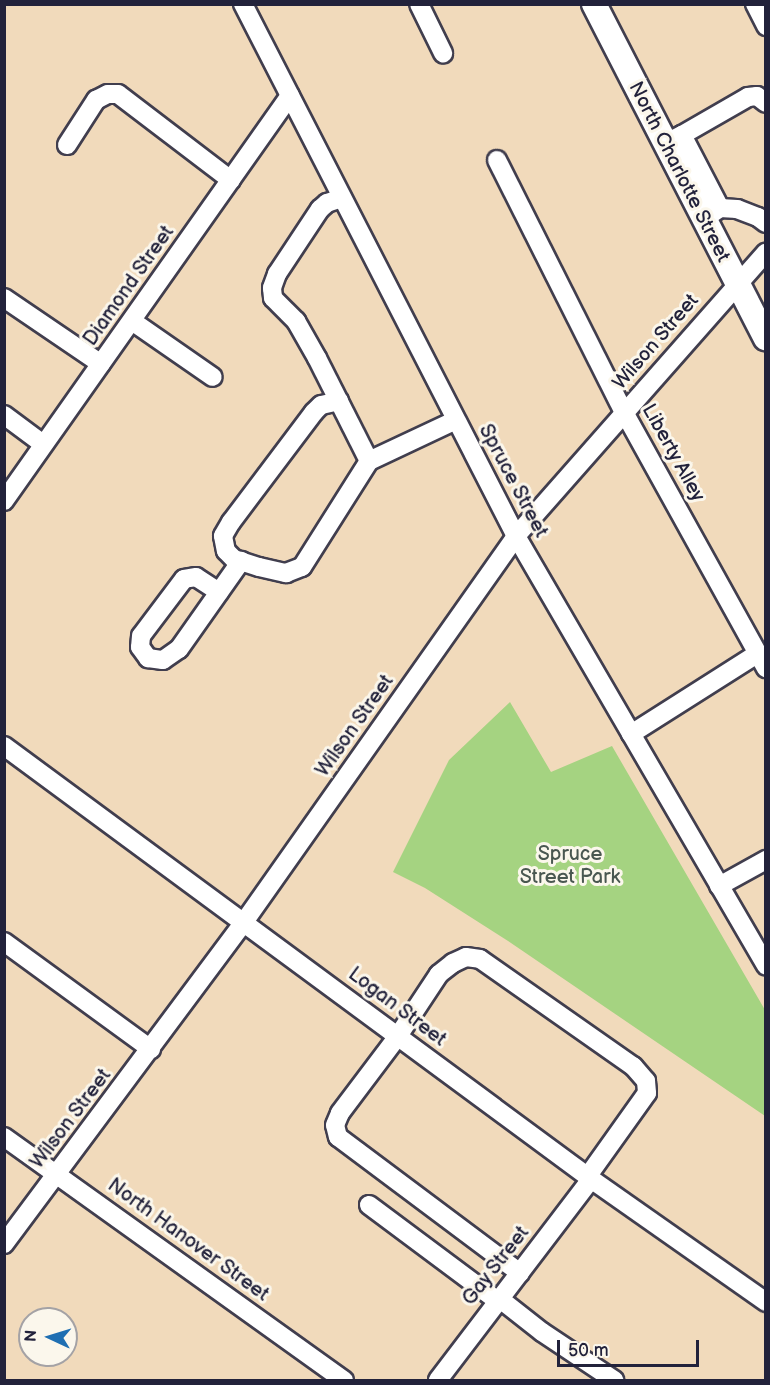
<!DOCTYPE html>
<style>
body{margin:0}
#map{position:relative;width:770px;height:1385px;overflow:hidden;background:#f1dabb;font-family:"Balsamiq Sans",sans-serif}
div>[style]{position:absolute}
.green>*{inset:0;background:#a5d381}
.roads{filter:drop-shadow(2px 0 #413e4e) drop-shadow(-2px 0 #413e4e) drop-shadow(0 2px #413e4e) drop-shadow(0 -2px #413e4e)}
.minor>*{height:18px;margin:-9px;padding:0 9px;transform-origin:9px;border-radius:9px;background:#fff}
.major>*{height:24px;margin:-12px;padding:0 12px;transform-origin:12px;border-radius:12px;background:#fff}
span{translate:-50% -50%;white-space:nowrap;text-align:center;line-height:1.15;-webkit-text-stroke:6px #fbf7ec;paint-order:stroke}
.street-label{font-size:20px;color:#22223b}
.park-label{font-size:20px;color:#495750}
.frame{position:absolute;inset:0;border:6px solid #22223b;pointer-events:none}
.north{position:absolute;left:18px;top:1307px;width:60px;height:60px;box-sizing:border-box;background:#fbf7ec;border:2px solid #a4a2a5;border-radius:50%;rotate:274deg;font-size:16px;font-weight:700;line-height:24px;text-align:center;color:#22223b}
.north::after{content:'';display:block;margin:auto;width:21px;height:27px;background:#1f6fb2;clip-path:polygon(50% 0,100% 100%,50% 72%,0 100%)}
.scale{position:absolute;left:557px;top:1340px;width:142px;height:27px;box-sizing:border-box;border:3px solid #22223b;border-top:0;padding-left:8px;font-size:18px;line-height:21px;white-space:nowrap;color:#22223b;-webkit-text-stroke:4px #fbf7ec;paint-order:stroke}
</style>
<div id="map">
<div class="green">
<i style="clip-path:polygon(510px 702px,551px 772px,612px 746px,765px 1010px,765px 1116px,511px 943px,425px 888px,393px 872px,449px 760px)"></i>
</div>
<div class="roads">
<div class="minor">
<i style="left:243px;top:4px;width:598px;rotate:62.84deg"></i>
<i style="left:516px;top:536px;width:497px;rotate:59.8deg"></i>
<i style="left:419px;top:4px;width:55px;rotate:63.9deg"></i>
<i style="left:755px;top:4px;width:25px;rotate:63deg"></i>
<i style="left:682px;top:135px;width:76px;rotate:-29.9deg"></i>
<i style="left:748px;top:97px;width:9px;rotate:-6deg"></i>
<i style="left:757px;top:96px;width:11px;rotate:38deg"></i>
<i style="left:664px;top:144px;width:20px;rotate:-27deg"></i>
<i style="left:682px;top:135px;width:82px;rotate:62.5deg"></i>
<i style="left:67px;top:145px;width:54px;rotate:-57.2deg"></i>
<i style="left:96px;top:100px;width:13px;rotate:-27deg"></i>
<i style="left:108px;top:94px;width:10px"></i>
<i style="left:118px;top:94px;width:142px;rotate:37.3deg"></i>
<i style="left:497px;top:160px;width:282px;rotate:63.3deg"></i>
<i style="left:624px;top:412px;width:293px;rotate:61deg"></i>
<i style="left:342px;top:198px;width:16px;rotate:162deg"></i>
<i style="left:327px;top:203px;width:9px;rotate:139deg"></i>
<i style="left:320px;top:209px;width:78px;rotate:123.5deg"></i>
<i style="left:277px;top:274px;width:15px;rotate:110deg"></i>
<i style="left:272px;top:288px;width:10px;rotate:84deg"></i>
<i style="left:273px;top:298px;width:33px;rotate:45deg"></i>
<i style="left:296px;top:321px;width:43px;rotate:60.4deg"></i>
<i style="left:317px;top:358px;width:115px;rotate:63.2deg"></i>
<i style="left:369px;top:461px;width:96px;rotate:-25.2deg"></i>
<i style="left:710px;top:215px;width:12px;rotate:-35deg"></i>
<i style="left:720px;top:208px;width:17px;rotate:3deg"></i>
<i style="left:737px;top:209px;width:22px;rotate:21deg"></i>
<i style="left:758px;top:217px;width:10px;rotate:37deg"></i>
<i style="left:4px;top:298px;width:117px;rotate:34.2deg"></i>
<i style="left:132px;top:321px;width:98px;rotate:34.7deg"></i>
<i style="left:339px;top:401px;width:18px;rotate:167deg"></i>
<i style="left:321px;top:405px;width:10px;rotate:135deg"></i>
<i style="left:314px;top:412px;width:138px;rotate:127deg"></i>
<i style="left:231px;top:522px;width:16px;rotate:120deg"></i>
<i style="left:223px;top:536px;width:15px;rotate:79deg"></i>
<i style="left:226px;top:551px;width:11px;rotate:45deg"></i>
<i style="left:234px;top:559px;width:26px;rotate:18deg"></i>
<i style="left:259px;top:567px;width:28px;rotate:13deg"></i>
<i style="left:286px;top:573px;width:17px;rotate:-21deg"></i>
<i style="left:302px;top:567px;width:125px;rotate:-57.7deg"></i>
<i style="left:4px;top:415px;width:49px;rotate:36.6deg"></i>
<i style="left:4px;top:501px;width:496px;rotate:-54.8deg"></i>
<i style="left:219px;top:592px;width:27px;rotate:-147deg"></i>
<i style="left:196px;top:577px;width:12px;rotate:171deg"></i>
<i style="left:184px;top:579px;width:71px;rotate:127deg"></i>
<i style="left:141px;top:636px;width:11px;rotate:95deg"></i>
<i style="left:140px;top:647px;width:14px;rotate:54deg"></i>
<i style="left:148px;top:658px;width:15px;rotate:8deg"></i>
<i style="left:163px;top:660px;width:19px;rotate:-35deg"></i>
<i style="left:179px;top:649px;width:108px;rotate:-54.8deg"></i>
<i style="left:631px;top:734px;width:149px;rotate:-32.4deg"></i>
<i style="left:4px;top:746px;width:729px;rotate:36.41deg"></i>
<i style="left:591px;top:1179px;width:214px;rotate:35.1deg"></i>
<i style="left:719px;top:886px;width:54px;rotate:-29deg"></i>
<i style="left:4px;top:942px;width:182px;rotate:36.1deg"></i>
<i style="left:4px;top:1137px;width:418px;rotate:35.6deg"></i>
<i style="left:369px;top:1205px;width:161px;rotate:36.7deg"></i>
<i style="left:4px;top:1244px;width:402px;rotate:-53.3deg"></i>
<i style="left:244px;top:922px;width:472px;rotate:-54.8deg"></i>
<i style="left:516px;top:536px;width:378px;rotate:-48.6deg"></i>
<i style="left:520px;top:1273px;width:227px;rotate:-143.2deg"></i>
<i style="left:338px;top:1137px;width:12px;rotate:-104deg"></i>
<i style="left:335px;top:1125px;width:13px;rotate:-67deg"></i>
<i style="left:340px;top:1113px;width:96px;rotate:-53deg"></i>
<i style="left:398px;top:1036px;width:74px;rotate:-56.5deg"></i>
<i style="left:439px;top:974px;width:18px;rotate:-38deg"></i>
<i style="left:453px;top:963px;width:14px;rotate:-25deg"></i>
<i style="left:466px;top:957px;width:14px;rotate:8deg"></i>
<i style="left:480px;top:959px;width:187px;rotate:35deg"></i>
<i style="left:633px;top:1066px;width:20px;rotate:49deg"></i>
<i style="left:646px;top:1081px;width:12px;rotate:85deg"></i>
<i style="left:647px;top:1093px;width:103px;rotate:125.5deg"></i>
<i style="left:500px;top:1299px;width:53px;rotate:38.2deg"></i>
<i style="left:542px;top:1332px;width:87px;rotate:33.7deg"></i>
<i style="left:438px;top:1380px;width:253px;rotate:-52.7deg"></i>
</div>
<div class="major">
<i style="left:594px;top:4px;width:376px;rotate:62.8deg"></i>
</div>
</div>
<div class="street-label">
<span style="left:679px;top:172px;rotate:63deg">North Charlotte Street</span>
<span style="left:129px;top:286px;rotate:-55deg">Diamond Street</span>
<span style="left:656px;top:342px;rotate:-49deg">Wilson Street</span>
<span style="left:673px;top:453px;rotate:61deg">Liberty Alley</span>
<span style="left:513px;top:481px;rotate:62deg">Spruce Street</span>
<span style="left:355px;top:726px;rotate:-55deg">Wilson Street</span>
<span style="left:397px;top:1007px;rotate:37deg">Logan Street</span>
<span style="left:71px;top:1119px;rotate:-53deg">Wilson Street</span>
<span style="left:188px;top:1240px;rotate:36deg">North Hanover Street</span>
<span style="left:496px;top:1266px;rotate:-52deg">Gay Street</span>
</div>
<div class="park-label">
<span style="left:570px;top:866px">Spruce<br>Street Park</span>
</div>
<div class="frame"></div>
<div class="north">N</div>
<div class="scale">50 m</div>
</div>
